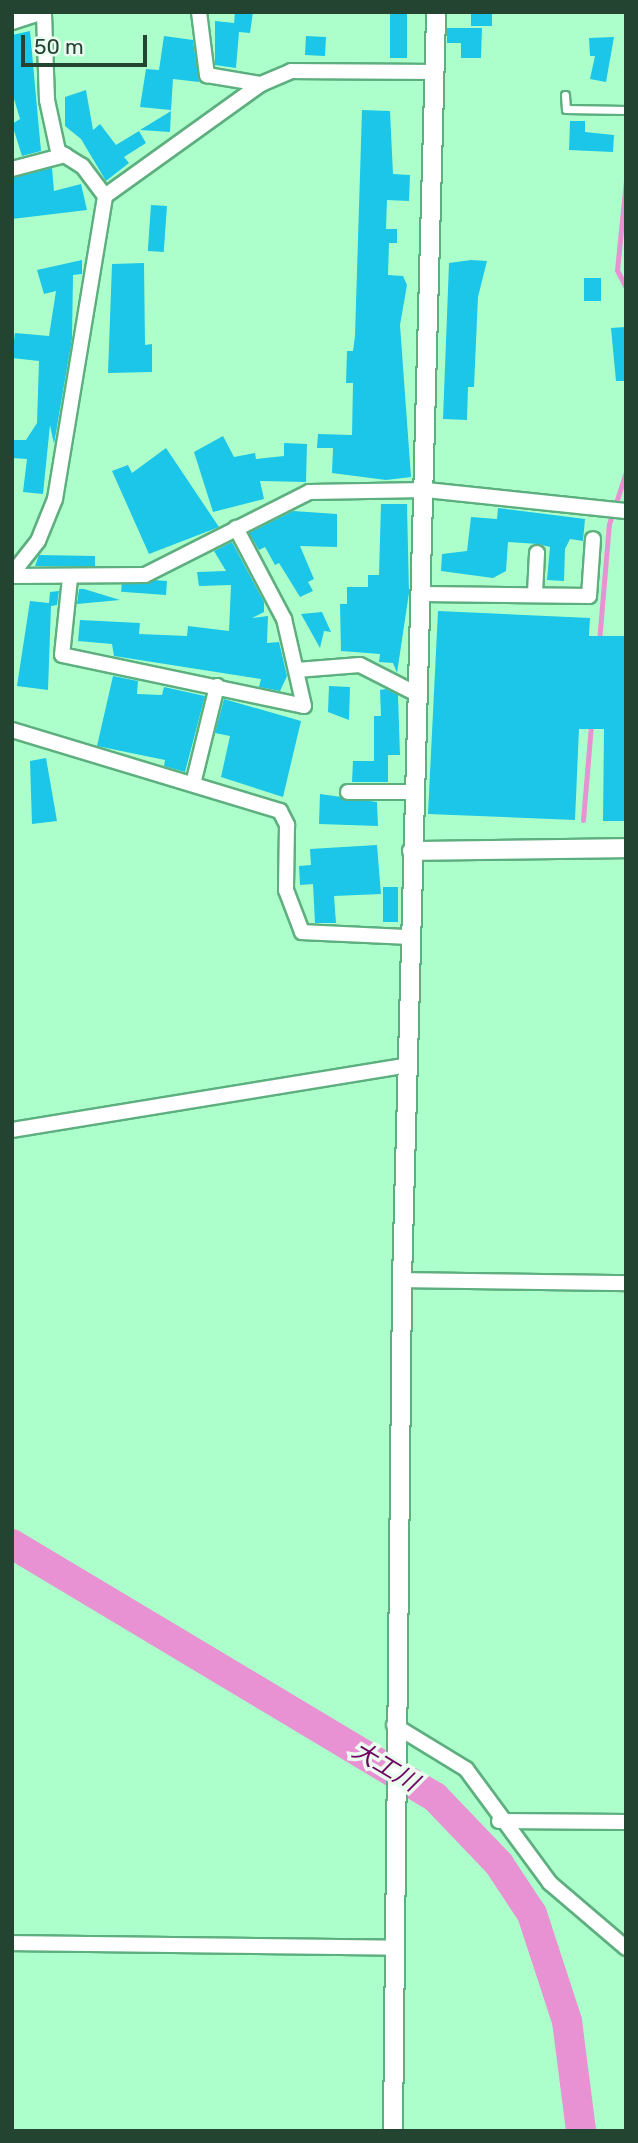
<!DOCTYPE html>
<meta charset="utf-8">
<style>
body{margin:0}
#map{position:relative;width:638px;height:2143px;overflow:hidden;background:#acffcb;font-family:Rubik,"Noto Sans JP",sans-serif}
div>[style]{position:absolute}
.stream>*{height:5px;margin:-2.5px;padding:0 2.5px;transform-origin:2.5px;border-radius:2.5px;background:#e892d3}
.river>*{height:30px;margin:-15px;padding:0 15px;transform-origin:15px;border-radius:15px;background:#e892d3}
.building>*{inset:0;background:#1cc6e8;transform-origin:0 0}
.roads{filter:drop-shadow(2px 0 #5eaf7f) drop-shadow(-2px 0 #5eaf7f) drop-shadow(0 2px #5eaf7f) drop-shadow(0 -2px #5eaf7f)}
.service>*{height:7px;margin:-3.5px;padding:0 3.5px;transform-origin:3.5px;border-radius:3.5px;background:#fff}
.minor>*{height:14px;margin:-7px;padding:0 7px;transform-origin:7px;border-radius:7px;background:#fff}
.tertiary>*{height:18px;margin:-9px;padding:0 9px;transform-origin:9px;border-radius:9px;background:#fff}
span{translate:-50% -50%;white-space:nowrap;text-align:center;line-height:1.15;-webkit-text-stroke:7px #ebfbf0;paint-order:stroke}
.water-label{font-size:24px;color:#6f035f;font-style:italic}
.frame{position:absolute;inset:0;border:14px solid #224430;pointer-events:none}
.scale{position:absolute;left:21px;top:35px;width:126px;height:32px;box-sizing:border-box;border:4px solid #224430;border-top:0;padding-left:9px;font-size:21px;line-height:24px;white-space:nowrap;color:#224430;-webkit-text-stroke:5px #ebfbf0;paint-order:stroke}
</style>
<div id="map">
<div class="stream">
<i style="left:626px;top:180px;width:90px;rotate:95.7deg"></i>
<i style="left:617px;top:270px;width:20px;rotate:63deg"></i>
<i style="left:599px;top:642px;width:118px;rotate:-85.2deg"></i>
<i style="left:609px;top:524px;width:55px;rotate:-71.9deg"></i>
<i style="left:583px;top:820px;width:95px;rotate:-85.2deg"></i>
</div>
<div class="river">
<i style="left:12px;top:1544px;width:493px;rotate:30.9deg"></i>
<i style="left:435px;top:1797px;width:93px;rotate:46.3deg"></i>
<i style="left:499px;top:1864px;width:60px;rotate:56.6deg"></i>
<i style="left:532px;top:1914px;width:113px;rotate:71.9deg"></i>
<i style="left:567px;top:2021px;width:111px;rotate:82.7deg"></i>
</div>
<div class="building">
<i style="clip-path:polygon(235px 12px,253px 12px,250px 33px,239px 32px,236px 68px,215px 65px,215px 21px,234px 23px)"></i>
<i style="left:390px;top:12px;width:17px;height:46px"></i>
<i style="left:471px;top:12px;width:21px;height:14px"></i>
<i style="clip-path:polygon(447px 28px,482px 28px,481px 58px,461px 58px,461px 43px,447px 43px)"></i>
<i style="clip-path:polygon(30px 31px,41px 151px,22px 156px,12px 124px,20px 119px,12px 92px,12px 35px)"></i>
<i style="clip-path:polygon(164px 36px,193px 40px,199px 82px,173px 79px,171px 110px,140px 107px,146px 69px,159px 70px)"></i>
<i style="left:306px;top:36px;width:20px;height:19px;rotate:3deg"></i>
<i style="clip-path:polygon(614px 37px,606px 82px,590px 79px,595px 56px,590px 56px,589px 38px)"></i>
<i style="clip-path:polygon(86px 90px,93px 130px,100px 124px,116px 145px,139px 131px,146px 143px,124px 157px,129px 163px,106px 181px,81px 139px,65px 126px,65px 97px)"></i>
<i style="clip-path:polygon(362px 110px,390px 111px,393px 174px,410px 175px,409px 201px,387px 200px,386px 229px,397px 229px,397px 243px,389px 243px,388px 275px,403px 276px,407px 285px,400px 325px,411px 477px,386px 480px,332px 473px,333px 448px,317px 448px,318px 434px,352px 435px,353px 383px,346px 383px,347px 351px,353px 351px,355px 336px)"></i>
<i style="clip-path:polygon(171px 111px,170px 132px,140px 130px)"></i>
<i style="clip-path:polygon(570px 121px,585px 121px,585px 132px,614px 135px,613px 152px,569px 150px)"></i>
<i style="clip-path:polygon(52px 168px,54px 191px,81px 184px,87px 210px,12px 219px,12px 178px)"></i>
<i style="left:151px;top:205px;width:16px;height:46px;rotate:4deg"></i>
<i style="clip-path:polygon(82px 260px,82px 274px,73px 275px,72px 339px,54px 444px,50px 425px,43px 494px,23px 492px,27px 459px,12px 458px,12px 440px,26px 440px,37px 423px,39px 361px,12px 358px,15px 333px,49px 336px,56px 291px,44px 294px,37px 270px)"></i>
<i style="clip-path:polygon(471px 260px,487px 261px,478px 297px,474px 387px,468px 387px,467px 420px,443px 419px,449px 263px)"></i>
<i style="clip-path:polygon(144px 263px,145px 345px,152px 344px,152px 372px,108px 373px,112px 264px)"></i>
<i style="left:584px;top:278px;width:17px;height:23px"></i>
<i style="clip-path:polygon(626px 327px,626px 381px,616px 381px,611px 328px)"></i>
<i style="clip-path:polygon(223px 436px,234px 457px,255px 453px,256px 459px,284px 456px,284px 443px,307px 444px,306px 482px,260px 481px,264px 499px,213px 512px,194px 452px)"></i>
<i style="clip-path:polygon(166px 448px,219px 527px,149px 554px,112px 471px,128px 465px,132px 473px)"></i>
<i style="clip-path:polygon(381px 504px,407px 504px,409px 593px,397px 673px,393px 663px,379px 662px,380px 654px,341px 651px,340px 604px,347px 604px,347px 587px,368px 587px,368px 575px,379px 575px)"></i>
<i style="clip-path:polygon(498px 508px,585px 519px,583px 541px,570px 539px,565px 549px,564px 581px,547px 580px,550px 547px,538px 544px,508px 542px,506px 571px,493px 578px,441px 571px,442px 554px,467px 551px,471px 517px,497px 519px)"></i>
<i style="clip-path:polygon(293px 511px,337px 514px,337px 547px,300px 546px,314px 579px,308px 582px,313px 591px,300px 597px,279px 563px,275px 565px,265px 547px,259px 550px,249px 533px)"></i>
<i style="clip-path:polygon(232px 542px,264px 602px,264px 612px,252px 618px,268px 616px,267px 643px,279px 642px,287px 676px,280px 691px,259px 687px,261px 679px,114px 656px,112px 644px,78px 641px,80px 620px,140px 623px,139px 634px,187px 636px,188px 626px,229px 631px,231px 585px,199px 586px,197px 572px,226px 571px,214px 551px)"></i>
<i style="clip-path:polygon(39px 555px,95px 556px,95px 566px,35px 566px)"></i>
<i style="left:167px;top:581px;width:14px;height:45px;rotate:94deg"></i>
<i style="clip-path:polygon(79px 589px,84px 589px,120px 600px,77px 604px)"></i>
<i style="clip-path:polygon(59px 591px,57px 605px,51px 606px,48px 690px,17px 686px,30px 601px,49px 603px,50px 592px)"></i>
<i style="clip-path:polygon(438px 611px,590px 618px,589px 636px,626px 636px,626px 821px,603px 821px,604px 729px,579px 729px,575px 820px,428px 814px)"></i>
<i style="clip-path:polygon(322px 612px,331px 632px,324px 631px,320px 648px,301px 614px)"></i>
<i style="clip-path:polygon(113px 676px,138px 681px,137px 694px,162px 695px,164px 687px,205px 696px,185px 772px,164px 766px,165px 760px,97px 746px)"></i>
<i style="clip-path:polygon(329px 686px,350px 687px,349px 720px,328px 712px)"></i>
<i style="clip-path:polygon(386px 689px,398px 695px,400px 755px,388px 755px,388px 782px,352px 782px,353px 761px,374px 761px,374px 716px,381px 716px,380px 690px)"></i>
<i style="clip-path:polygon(224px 699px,301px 721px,283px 797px,221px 777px,230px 736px,215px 733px)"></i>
<i style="clip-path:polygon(46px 758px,57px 821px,32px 824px,30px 761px)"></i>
<i style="clip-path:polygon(320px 794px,377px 802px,378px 826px,319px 824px)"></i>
<i style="clip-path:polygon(377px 845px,381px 894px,334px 896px,336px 923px,315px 923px,313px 884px,300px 885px,299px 866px,311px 865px,310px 849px)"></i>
<i style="left:383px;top:887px;width:15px;height:35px"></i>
</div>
<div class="roads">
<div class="service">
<i style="left:565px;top:95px;width:14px;rotate:86deg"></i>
<i style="left:566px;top:109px;width:60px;rotate:1deg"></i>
</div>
<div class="minor">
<i style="left:199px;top:12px;width:64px;rotate:82.8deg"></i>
<i style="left:207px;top:75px;width:55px;rotate:9.5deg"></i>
<i style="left:12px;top:22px;width:33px;rotate:-18deg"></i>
<i style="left:12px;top:169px;width:55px;rotate:-14.8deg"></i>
<i style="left:105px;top:196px;width:192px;rotate:-35.7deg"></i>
<i style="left:261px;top:84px;width:33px;rotate:-23deg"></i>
<i style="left:291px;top:71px;width:142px;rotate:0.4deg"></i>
<i style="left:12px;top:574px;width:42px;rotate:-51.8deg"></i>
<i style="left:38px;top:541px;width:45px;rotate:-68deg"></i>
<i style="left:55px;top:499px;width:307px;rotate:-80.6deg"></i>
<i style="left:105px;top:196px;width:38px;rotate:-127deg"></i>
<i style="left:82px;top:166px;width:28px;rotate:-148deg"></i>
<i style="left:58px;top:151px;width:52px;rotate:-102.2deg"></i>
<i style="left:47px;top:100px;width:88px;rotate:-92deg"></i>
<i style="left:12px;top:576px;width:133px;rotate:-0.4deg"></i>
<i style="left:145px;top:575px;width:184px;rotate:-26.8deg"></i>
<i style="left:309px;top:492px;width:117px;rotate:-1deg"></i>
<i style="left:426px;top:490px;width:201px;rotate:6deg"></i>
<i style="left:70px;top:578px;width:77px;rotate:95.9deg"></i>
<i style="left:62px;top:655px;width:247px;rotate:11.9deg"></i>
<i style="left:304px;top:706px;width:89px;rotate:-102.9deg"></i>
<i style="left:284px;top:619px;width:103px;rotate:-117.8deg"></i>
<i style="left:535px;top:593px;width:40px;rotate:-87.1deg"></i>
<i style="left:423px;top:594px;width:166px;rotate:0.7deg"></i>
<i style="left:589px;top:596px;width:57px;rotate:-86deg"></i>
<i style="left:297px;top:670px;width:63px;rotate:-4.5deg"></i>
<i style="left:360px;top:665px;width:66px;rotate:27deg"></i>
<i style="left:12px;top:730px;width:280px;rotate:16.8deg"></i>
<i style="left:280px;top:811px;width:16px;rotate:63deg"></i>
<i style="left:287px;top:825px;width:65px;rotate:90.9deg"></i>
<i style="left:286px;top:890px;width:45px;rotate:69.1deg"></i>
<i style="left:302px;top:932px;width:107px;rotate:2.7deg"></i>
<i style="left:193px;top:784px;width:101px;rotate:-76.2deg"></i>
<i style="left:348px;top:792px;width:66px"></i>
<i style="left:12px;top:1130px;width:401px;rotate:-9.3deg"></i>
<i style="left:402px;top:1280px;width:224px;rotate:0.8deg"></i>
<i style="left:394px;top:1725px;width:84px;rotate:31.4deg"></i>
<i style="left:466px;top:1769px;width:142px;rotate:53.6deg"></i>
<i style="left:550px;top:1883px;width:100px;rotate:40.5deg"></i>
<i style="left:499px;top:1821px;width:127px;rotate:0.5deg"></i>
<i style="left:12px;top:1943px;width:383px;rotate:0.7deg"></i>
</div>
<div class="tertiary">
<i style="left:412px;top:851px;width:214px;rotate:-0.8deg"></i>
<i style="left:393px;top:2131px;width:851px;rotate:-89.39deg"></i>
<i style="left:402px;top:1280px;width:1268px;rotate:-88.46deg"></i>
</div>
</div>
<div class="water-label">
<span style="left:385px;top:1767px;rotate:31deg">大工川</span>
</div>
<div class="frame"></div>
<div class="scale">50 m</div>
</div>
